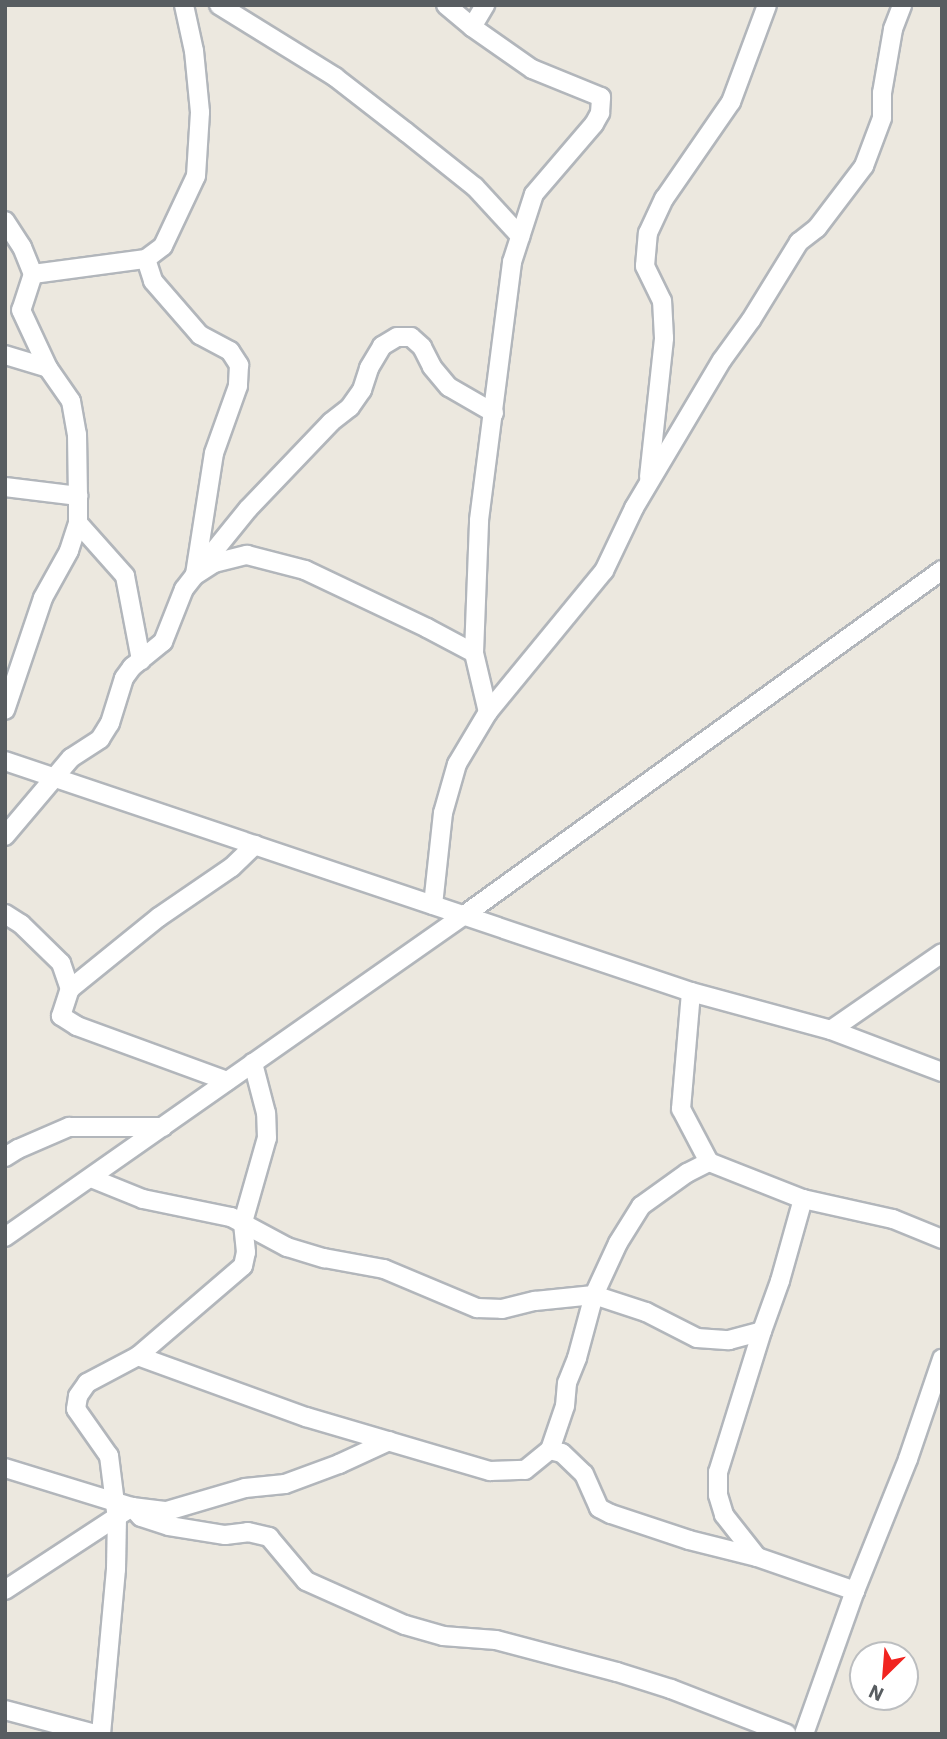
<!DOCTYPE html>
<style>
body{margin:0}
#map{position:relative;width:947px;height:1739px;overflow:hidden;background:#ece8df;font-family:"IBM Plex Sans",sans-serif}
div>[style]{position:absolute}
.roads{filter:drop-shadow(2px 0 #b2b6bb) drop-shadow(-2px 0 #b2b6bb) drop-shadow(0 2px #b2b6bb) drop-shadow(0 -2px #b2b6bb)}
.street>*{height:18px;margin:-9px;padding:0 9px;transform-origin:9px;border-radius:9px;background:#fff}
span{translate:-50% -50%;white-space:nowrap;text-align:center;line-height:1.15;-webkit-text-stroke:6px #fff;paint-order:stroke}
.frame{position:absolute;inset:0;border:7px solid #585d61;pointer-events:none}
.north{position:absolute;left:849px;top:1641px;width:70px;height:70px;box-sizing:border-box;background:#fff;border:2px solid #bcbec0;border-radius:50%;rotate:205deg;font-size:19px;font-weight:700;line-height:28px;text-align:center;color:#585d61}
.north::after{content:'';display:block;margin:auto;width:24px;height:32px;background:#f12420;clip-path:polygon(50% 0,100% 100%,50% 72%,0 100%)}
</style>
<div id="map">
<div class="roads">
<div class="street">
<i style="left:219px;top:5px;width:137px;rotate:31.8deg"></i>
<i style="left:335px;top:77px;width:90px;rotate:37.8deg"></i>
<i style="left:406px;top:132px;width:88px;rotate:38.6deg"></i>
<i style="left:475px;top:187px;width:67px;rotate:47.4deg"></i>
<i style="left:446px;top:5px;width:34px;rotate:40deg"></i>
<i style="left:5px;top:221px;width:31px;rotate:57deg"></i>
<i style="left:22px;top:247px;width:29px;rotate:68deg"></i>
<i style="left:33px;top:274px;width:38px;rotate:108deg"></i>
<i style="left:21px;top:310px;width:64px;rotate:65deg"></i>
<i style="left:48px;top:368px;width:40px;rotate:55.1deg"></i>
<i style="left:71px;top:401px;width:34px;rotate:80deg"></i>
<i style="left:77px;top:434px;width:62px;rotate:89.1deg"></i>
<i style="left:78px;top:496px;width:27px;rotate:90deg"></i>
<i style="left:78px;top:523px;width:29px;rotate:108deg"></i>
<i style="left:69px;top:551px;width:54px;rotate:119deg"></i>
<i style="left:43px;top:598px;width:118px;rotate:108.7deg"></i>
<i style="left:146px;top:259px;width:23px;rotate:72deg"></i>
<i style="left:153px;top:281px;width:72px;rotate:49deg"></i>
<i style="left:200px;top:335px;width:34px;rotate:28deg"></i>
<i style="left:230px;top:351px;width:17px;rotate:57deg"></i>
<i style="left:239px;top:365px;width:21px;rotate:93deg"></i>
<i style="left:238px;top:386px;width:71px;rotate:109.7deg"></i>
<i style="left:214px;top:453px;width:122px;rotate:98.9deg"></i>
<i style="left:33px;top:274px;width:114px;rotate:-7.6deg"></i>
<i style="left:146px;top:259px;width:21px;rotate:-37deg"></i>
<i style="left:163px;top:246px;width:77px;rotate:-64.8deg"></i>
<i style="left:196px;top:176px;width:64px;rotate:-86.4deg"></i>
<i style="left:200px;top:112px;width:61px;rotate:-95.6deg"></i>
<i style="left:194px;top:51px;width:47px;rotate:-102.3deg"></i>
<i style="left:5px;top:355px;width:45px;rotate:16.8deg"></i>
<i style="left:649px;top:477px;width:140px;rotate:-83.8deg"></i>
<i style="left:664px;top:338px;width:37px;rotate:-93deg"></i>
<i style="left:662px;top:301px;width:39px;rotate:-116deg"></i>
<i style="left:645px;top:266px;width:33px;rotate:-85deg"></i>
<i style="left:648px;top:233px;width:38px;rotate:-65deg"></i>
<i style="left:664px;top:199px;width:118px;rotate:-55.4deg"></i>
<i style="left:731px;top:102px;width:103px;rotate:-69.6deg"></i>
<i style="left:5px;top:487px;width:74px;rotate:7deg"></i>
<i style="left:78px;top:523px;width:71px;rotate:48.4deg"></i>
<i style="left:125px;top:576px;width:86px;rotate:79.2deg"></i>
<i style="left:201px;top:567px;width:75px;rotate:-51deg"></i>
<i style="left:248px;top:509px;width:120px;rotate:-46.3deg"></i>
<i style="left:331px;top:422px;width:24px;rotate:-38deg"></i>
<i style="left:350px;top:407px;width:21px;rotate:-55deg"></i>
<i style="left:362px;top:390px;width:23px;rotate:-72deg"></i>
<i style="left:369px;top:368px;width:26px;rotate:-59deg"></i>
<i style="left:382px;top:346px;width:17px;rotate:-31deg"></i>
<i style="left:397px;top:337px;width:14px"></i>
<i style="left:411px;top:337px;width:15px;rotate:42deg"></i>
<i style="left:422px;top:347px;width:22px;rotate:63deg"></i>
<i style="left:432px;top:367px;width:26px;rotate:50deg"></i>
<i style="left:449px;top:387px;width:52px;rotate:30deg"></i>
<i style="left:474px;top:653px;width:133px;rotate:-87.8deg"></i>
<i style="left:479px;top:520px;width:260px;rotate:-82.7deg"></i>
<i style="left:512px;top:262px;width:71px;rotate:-72.1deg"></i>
<i style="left:534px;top:194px;width:92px;rotate:-49.4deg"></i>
<i style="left:594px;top:124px;width:13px;rotate:-61deg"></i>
<i style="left:600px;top:113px;width:16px;rotate:-86deg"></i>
<i style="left:601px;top:97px;width:74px;rotate:-157.9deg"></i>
<i style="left:532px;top:69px;width:73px;rotate:-145deg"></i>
<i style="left:472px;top:27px;width:26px;rotate:-59deg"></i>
<i style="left:5px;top:761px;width:724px;rotate:18.61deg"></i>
<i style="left:691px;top:992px;width:145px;rotate:15.2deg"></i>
<i style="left:831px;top:1030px;width:119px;rotate:20.7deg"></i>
<i style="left:5px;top:836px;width:102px;rotate:-49.8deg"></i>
<i style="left:71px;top:758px;width:35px;rotate:-33deg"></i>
<i style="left:100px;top:739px;width:19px;rotate:-58deg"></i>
<i style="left:110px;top:723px;width:47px;rotate:-72.7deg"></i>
<i style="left:124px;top:678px;width:14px;rotate:-54deg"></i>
<i style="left:132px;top:667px;width:40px;rotate:-39deg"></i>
<i style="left:163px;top:642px;width:57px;rotate:-68.4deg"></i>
<i style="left:184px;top:589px;width:16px;rotate:-52deg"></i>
<i style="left:194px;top:576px;width:24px;rotate:-33deg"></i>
<i style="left:214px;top:563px;width:34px;rotate:-14deg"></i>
<i style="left:247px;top:555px;width:60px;rotate:14.5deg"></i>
<i style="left:305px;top:570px;width:135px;rotate:25.4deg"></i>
<i style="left:427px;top:628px;width:53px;rotate:28deg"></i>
<i style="left:474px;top:653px;width:61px;rotate:76.7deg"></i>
<i style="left:433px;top:905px;width:93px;rotate:-83.8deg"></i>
<i style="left:443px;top:813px;width:51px;rotate:-74.1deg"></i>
<i style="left:457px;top:764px;width:61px;rotate:-59.2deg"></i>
<i style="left:488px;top:712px;width:183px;rotate:-50.6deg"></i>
<i style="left:604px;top:571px;width:70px;rotate:-64.5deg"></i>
<i style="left:634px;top:508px;width:172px;rotate:-59.3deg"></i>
<i style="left:722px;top:360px;width:49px;rotate:-54.1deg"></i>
<i style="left:751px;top:320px;width:92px;rotate:-58.4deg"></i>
<i style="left:799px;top:242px;width:23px;rotate:-38deg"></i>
<i style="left:817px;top:228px;width:78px;rotate:-52.8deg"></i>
<i style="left:864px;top:166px;width:51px;rotate:-69.4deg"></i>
<i style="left:882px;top:118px;width:25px;rotate:-90deg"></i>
<i style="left:882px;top:93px;width:65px;rotate:-80.2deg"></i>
<i style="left:893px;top:29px;width:26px;rotate:-69deg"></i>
<i style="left:5px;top:914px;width:19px;rotate:32deg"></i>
<i style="left:21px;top:924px;width:56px;rotate:44.3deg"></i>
<i style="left:61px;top:963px;width:28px;rotate:71deg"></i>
<i style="left:831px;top:1030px;width:135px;rotate:-34.7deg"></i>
<i style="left:227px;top:1081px;width:160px;rotate:-159.9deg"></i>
<i style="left:77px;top:1026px;width:19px;rotate:-148deg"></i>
<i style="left:61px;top:1016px;width:28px;rotate:-72deg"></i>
<i style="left:70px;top:989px;width:114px;rotate:-39deg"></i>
<i style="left:159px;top:917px;width:88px;rotate:-34.4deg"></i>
<i style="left:232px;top:867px;width:32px;rotate:-44deg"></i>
<i style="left:5px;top:1157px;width:15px;rotate:-32deg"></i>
<i style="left:18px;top:1149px;width:56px;rotate:-23.3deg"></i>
<i style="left:69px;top:1127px;width:94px"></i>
<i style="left:709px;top:1162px;width:101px;rotate:21.5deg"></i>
<i style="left:803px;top:1199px;width:85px;rotate:105.7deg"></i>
<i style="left:780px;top:1281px;width:53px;rotate:109.8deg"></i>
<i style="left:91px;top:1178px;width:56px;rotate:22deg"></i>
<i style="left:143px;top:1199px;width:90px;rotate:11.6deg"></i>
<i style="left:231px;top:1217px;width:64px;rotate:28.2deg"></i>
<i style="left:287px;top:1247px;width:39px;rotate:17deg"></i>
<i style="left:324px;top:1258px;width:61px;rotate:10.4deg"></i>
<i style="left:384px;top:1269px;width:101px;rotate:22.8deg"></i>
<i style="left:477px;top:1308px;width:25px;rotate:2deg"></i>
<i style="left:502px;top:1309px;width:34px;rotate:-14deg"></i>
<i style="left:535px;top:1301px;width:59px;rotate:-5.8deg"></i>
<i style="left:594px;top:1295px;width:55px;rotate:18.1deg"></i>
<i style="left:646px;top:1312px;width:57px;rotate:27deg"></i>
<i style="left:697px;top:1338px;width:32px;rotate:4deg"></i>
<i style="left:729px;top:1340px;width:34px;rotate:-15deg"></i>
<i style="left:762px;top:1331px;width:148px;rotate:107.3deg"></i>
<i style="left:718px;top:1472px;width:23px;rotate:90deg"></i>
<i style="left:718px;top:1495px;width:21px;rotate:73deg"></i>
<i style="left:724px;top:1515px;width:53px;rotate:51.8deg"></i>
<i style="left:803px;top:1199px;width:92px;rotate:12.5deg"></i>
<i style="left:893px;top:1219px;width:53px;rotate:22.2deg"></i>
<i style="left:5px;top:1237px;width:559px;rotate:-35.03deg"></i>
<i style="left:463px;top:916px;width:591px;rotate:-35.84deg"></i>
<i style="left:138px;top:1356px;width:179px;rotate:20deg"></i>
<i style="left:306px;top:1417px;width:192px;rotate:16.4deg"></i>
<i style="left:490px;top:1471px;width:35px;rotate:-2deg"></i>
<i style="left:525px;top:1470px;width:32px;rotate:-39deg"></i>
<i style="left:550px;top:1450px;width:12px;rotate:14deg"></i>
<i style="left:562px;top:1453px;width:30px;rotate:44deg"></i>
<i style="left:584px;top:1474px;width:37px;rotate:66deg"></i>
<i style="left:599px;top:1508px;width:13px;rotate:27deg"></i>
<i style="left:611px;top:1514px;width:82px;rotate:18.4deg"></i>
<i style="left:689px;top:1540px;width:70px;rotate:14deg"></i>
<i style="left:757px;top:1557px;width:104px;rotate:19.1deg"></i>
<i style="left:550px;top:1450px;width:46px;rotate:-71.2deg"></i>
<i style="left:565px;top:1406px;width:23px;rotate:-85deg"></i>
<i style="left:567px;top:1383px;width:27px;rotate:-68deg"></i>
<i style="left:577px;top:1358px;width:65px;rotate:-74.9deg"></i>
<i style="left:594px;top:1295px;width:57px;rotate:-65.2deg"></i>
<i style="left:618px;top:1243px;width:44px;rotate:-58.1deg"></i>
<i style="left:641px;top:1206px;width:57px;rotate:-35.7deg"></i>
<i style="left:687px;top:1173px;width:25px;rotate:-27deg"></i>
<i style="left:709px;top:1162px;width:60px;rotate:-117.8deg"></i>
<i style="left:681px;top:1109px;width:117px;rotate:-85.1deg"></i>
<i style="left:5px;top:1468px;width:133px;rotate:17.1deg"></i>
<i style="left:132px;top:1507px;width:35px;rotate:7deg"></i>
<i style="left:167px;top:1511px;width:81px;rotate:-16.4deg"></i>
<i style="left:245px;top:1488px;width:40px;rotate:-5.7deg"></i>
<i style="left:285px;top:1484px;width:58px;rotate:-20.3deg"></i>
<i style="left:339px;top:1464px;width:55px;rotate:-24.7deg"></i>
<i style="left:5px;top:1590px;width:152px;rotate:-33.2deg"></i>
<i style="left:132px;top:1507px;width:13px;rotate:48deg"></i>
<i style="left:141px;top:1517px;width:29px;rotate:18deg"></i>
<i style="left:169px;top:1526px;width:57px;rotate:9.1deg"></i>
<i style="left:225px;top:1535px;width:23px;rotate:-7deg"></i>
<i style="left:248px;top:1532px;width:22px;rotate:13deg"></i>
<i style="left:269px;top:1537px;width:57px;rotate:49.9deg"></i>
<i style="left:306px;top:1581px;width:108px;rotate:24deg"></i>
<i style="left:405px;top:1625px;width:40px;rotate:16deg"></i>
<i style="left:443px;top:1636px;width:53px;rotate:4.3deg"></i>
<i style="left:496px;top:1640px;width:125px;rotate:14.8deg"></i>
<i style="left:617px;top:1672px;width:57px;rotate:17.5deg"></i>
<i style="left:671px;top:1689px;width:124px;rotate:21.2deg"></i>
<i style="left:5px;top:1710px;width:93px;rotate:14.9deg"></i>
<i style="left:101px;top:1734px;width:166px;rotate:-84.8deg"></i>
<i style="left:116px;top:1569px;width:50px;rotate:-88.9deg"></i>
<i style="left:117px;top:1519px;width:64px;rotate:-97.2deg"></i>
<i style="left:109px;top:1456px;width:57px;rotate:-125.1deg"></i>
<i style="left:76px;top:1409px;width:13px;rotate:-81deg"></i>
<i style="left:78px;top:1396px;width:16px;rotate:-55deg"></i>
<i style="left:87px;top:1383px;width:58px;rotate:-27.9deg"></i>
<i style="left:138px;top:1356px;width:138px;rotate:-40.6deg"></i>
<i style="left:243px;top:1266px;width:14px;rotate:-78deg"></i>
<i style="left:246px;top:1252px;width:30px;rotate:-96deg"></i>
<i style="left:243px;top:1222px;width:87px;rotate:-74.1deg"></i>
<i style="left:267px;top:1138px;width:25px;rotate:-92deg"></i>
<i style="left:266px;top:1113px;width:52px;rotate:-104.6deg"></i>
<i style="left:804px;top:1734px;width:152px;rotate:-70.4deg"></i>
<i style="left:855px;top:1591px;width:142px;rotate:-68.1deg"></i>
<i style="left:908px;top:1459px;width:106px;rotate:-71.2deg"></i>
</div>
</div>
<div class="frame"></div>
<div class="north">N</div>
</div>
